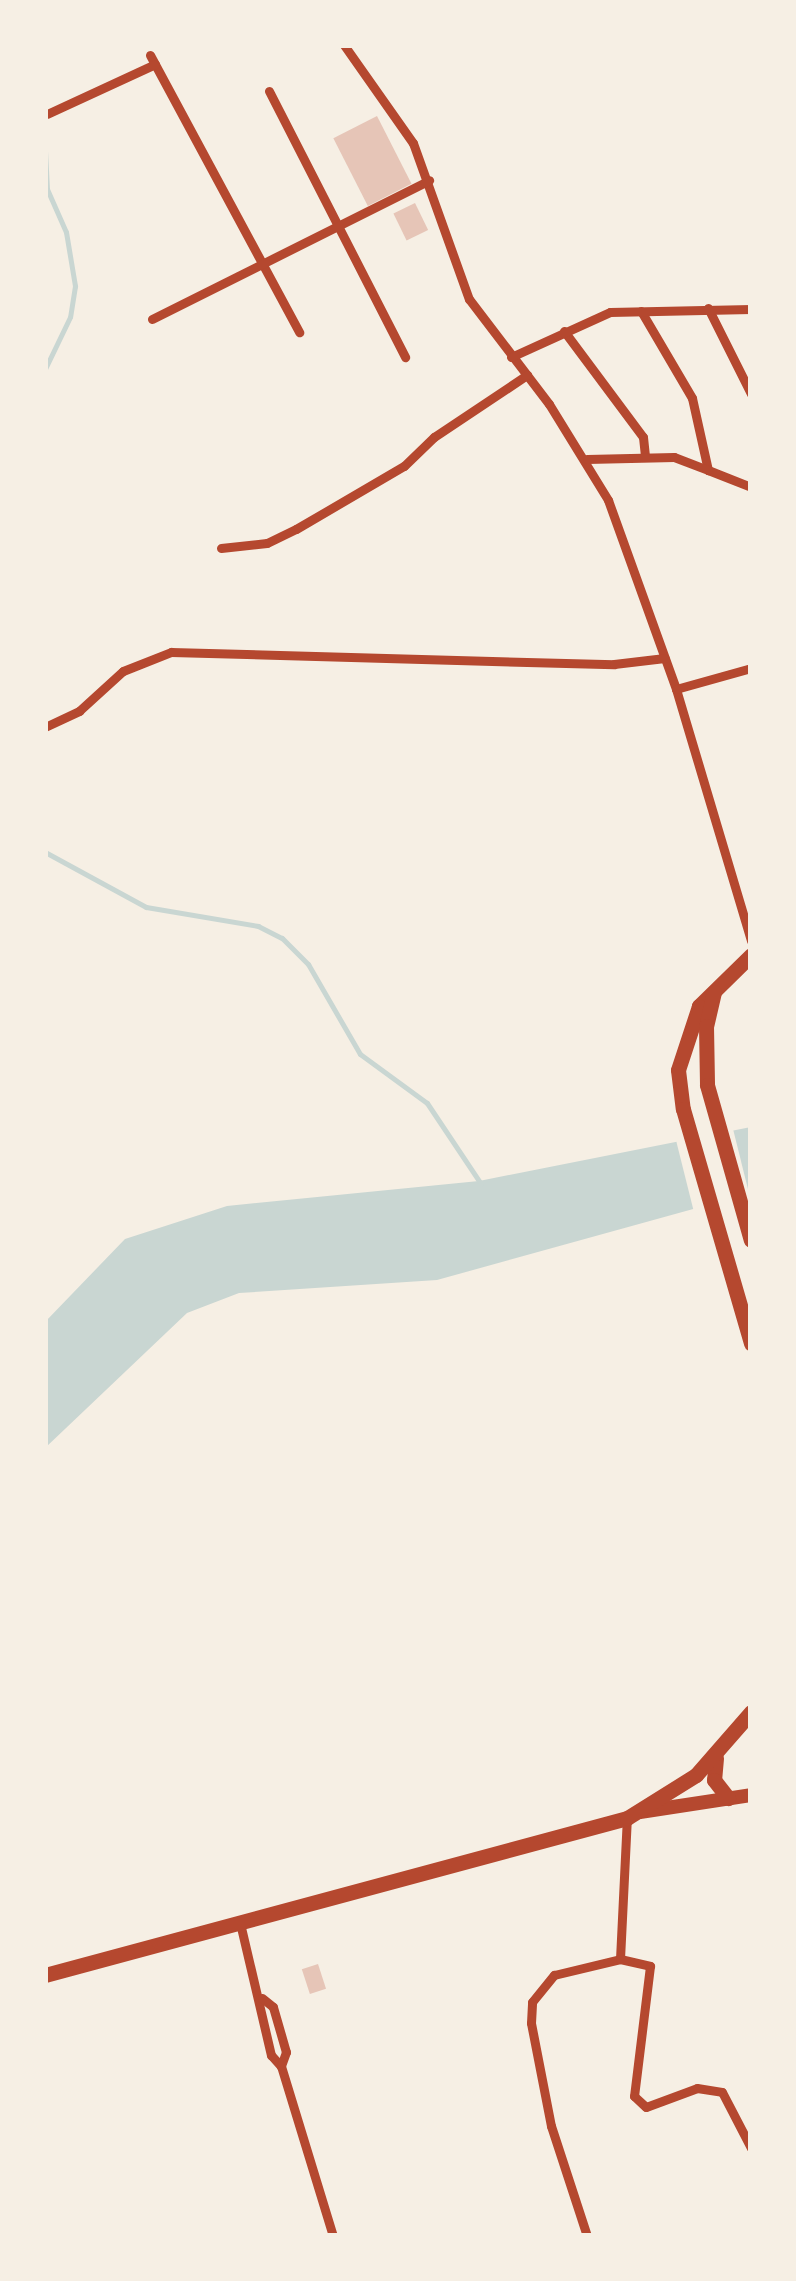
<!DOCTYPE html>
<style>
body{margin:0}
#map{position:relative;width:796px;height:2281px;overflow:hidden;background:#f6efe4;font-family:Manrope,sans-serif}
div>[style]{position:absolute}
.water>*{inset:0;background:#c9d6d2}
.pier>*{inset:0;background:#f6efe4;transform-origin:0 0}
.stream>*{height:5px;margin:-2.5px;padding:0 2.5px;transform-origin:2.5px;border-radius:2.5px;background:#c9d6d2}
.building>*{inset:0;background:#e6c5b7;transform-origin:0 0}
.minor>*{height:9px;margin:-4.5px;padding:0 4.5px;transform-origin:4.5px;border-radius:4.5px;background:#b5482f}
.secondary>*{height:14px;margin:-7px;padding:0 7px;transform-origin:7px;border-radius:7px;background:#b5482f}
.trunk>*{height:15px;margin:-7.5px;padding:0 7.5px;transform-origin:7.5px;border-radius:7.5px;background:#b5482f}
span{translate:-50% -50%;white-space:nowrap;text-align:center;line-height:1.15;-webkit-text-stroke:8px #f6efe4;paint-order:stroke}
.frame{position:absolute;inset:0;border:48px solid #f6efe4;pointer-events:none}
</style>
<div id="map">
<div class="water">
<i style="clip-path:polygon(751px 1127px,751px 1193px,437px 1280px,239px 1293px,187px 1313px,45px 1448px,45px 1322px,125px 1239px,227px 1206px,479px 1181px)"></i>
</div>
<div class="pier">
<i style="left:732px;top:1125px;width:76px;height:58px;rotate:76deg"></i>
</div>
<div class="stream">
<i style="left:45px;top:151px;width:38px;rotate:87deg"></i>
<i style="left:47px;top:189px;width:47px;rotate:66.2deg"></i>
<i style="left:66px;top:232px;width:55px;rotate:80.5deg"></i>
<i style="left:75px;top:286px;width:31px;rotate:99deg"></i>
<i style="left:70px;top:317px;width:58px;rotate:115.7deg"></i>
<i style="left:45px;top:852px;width:115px;rotate:28.6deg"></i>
<i style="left:146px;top:907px;width:114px;rotate:9.6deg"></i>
<i style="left:258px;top:926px;width:27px;rotate:27deg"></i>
<i style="left:282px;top:938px;width:37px;rotate:45deg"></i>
<i style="left:308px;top:964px;width:104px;rotate:60deg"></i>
<i style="left:360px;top:1054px;width:83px;rotate:36.2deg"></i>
<i style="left:427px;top:1103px;width:97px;rotate:56.3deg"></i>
</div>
<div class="building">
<i style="left:377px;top:116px;width:76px;height:49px;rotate:63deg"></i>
<i style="left:415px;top:203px;width:30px;height:24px;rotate:64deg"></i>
<i style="left:318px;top:1964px;width:26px;height:17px;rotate:72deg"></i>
</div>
<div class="minor">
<i style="left:344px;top:45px;width:120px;rotate:54.9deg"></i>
<i style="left:413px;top:143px;width:166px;rotate:70.3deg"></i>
<i style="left:469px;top:299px;width:132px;rotate:52.7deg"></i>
<i style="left:549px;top:404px;width:113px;rotate:58.4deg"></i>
<i style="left:608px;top:500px;width:201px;rotate:70.2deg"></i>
<i style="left:676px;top:689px;width:263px;rotate:73.4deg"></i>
<i style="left:150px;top:55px;width:315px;rotate:61.7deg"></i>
<i style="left:269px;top:91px;width:299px;rotate:62.9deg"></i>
<i style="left:47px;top:114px;width:119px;rotate:-24.8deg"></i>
<i style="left:708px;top:308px;width:96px;rotate:63.4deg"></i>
<i style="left:641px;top:311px;width:101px;rotate:59.6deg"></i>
<i style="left:692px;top:398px;width:74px;rotate:77.5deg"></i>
<i style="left:708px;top:470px;width:46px;rotate:21.6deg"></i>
<i style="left:152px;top:319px;width:310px;rotate:-26.6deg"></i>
<i style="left:564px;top:331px;width:132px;rotate:53.3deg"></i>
<i style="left:643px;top:437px;width:19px;rotate:84deg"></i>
<i style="left:511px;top:357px;width:109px;rotate:-24.4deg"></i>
<i style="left:610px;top:312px;width:141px;rotate:-1.2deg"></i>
<i style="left:587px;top:459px;width:87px;rotate:-1.3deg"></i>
<i style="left:674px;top:457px;width:36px;rotate:21deg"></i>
<i style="left:221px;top:548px;width:46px;rotate:-6.2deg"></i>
<i style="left:267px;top:543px;width:32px;rotate:-26deg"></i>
<i style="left:296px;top:529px;width:125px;rotate:-30.3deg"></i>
<i style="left:404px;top:466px;width:42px;rotate:-44deg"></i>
<i style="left:434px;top:437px;width:112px;rotate:-33.7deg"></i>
<i style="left:676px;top:689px;width:78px;rotate:-15.6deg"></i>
<i style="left:45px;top:727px;width:38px;rotate:-25deg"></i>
<i style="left:79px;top:711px;width:59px;rotate:-42.3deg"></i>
<i style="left:123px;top:671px;width:52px;rotate:-21.6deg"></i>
<i style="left:171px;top:652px;width:443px;rotate:1.6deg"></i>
<i style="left:614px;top:664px;width:51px;rotate:-6.7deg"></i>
<i style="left:240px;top:1923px;width:136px;rotate:76.8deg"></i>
<i style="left:271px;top:2055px;width:15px;rotate:48deg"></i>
<i style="left:281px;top:2066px;width:178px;rotate:73deg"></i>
<i style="left:620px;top:1959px;width:141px;rotate:-87.2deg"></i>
<i style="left:262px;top:1998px;width:14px;rotate:39deg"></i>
<i style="left:273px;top:2007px;width:47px;rotate:73.9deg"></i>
<i style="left:286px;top:2052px;width:15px;rotate:110deg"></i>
<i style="left:587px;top:2236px;width:116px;rotate:-108.1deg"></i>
<i style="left:551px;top:2126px;width:105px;rotate:-101deg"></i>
<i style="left:531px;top:2023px;width:21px;rotate:-87deg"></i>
<i style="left:532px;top:2002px;width:35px;rotate:-51deg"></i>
<i style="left:554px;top:1975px;width:68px;rotate:-13.6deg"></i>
<i style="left:620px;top:1959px;width:31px;rotate:13deg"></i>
<i style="left:650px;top:1966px;width:131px;rotate:97deg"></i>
<i style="left:634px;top:2096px;width:16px;rotate:43deg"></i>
<i style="left:646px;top:2107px;width:54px;rotate:-20.4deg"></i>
<i style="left:697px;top:2088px;width:25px;rotate:9deg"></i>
<i style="left:722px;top:2092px;width:63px;rotate:62.6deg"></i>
</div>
<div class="secondary">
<i style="left:640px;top:1812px;width:112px;rotate:-8.7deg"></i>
</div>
<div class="trunk">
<i style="left:751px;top:955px;width:73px;rotate:135.6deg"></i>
<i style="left:699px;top:1006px;width:67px;rotate:108.2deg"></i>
<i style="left:678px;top:1070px;width:39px;rotate:83deg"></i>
<i style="left:683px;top:1109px;width:244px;rotate:73.8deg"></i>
<i style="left:714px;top:992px;width:35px;rotate:103deg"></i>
<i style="left:706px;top:1026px;width:59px;rotate:89deg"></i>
<i style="left:707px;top:1085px;width:161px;rotate:74.2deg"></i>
<i style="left:716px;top:1758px;width:22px;rotate:95deg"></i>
<i style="left:714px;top:1780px;width:23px;rotate:52deg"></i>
<i style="left:45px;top:1975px;width:603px;rotate:-15.1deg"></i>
<i style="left:627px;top:1818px;width:81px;rotate:-31.9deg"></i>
<i style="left:696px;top:1775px;width:84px;rotate:-48.9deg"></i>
</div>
<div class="frame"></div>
</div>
